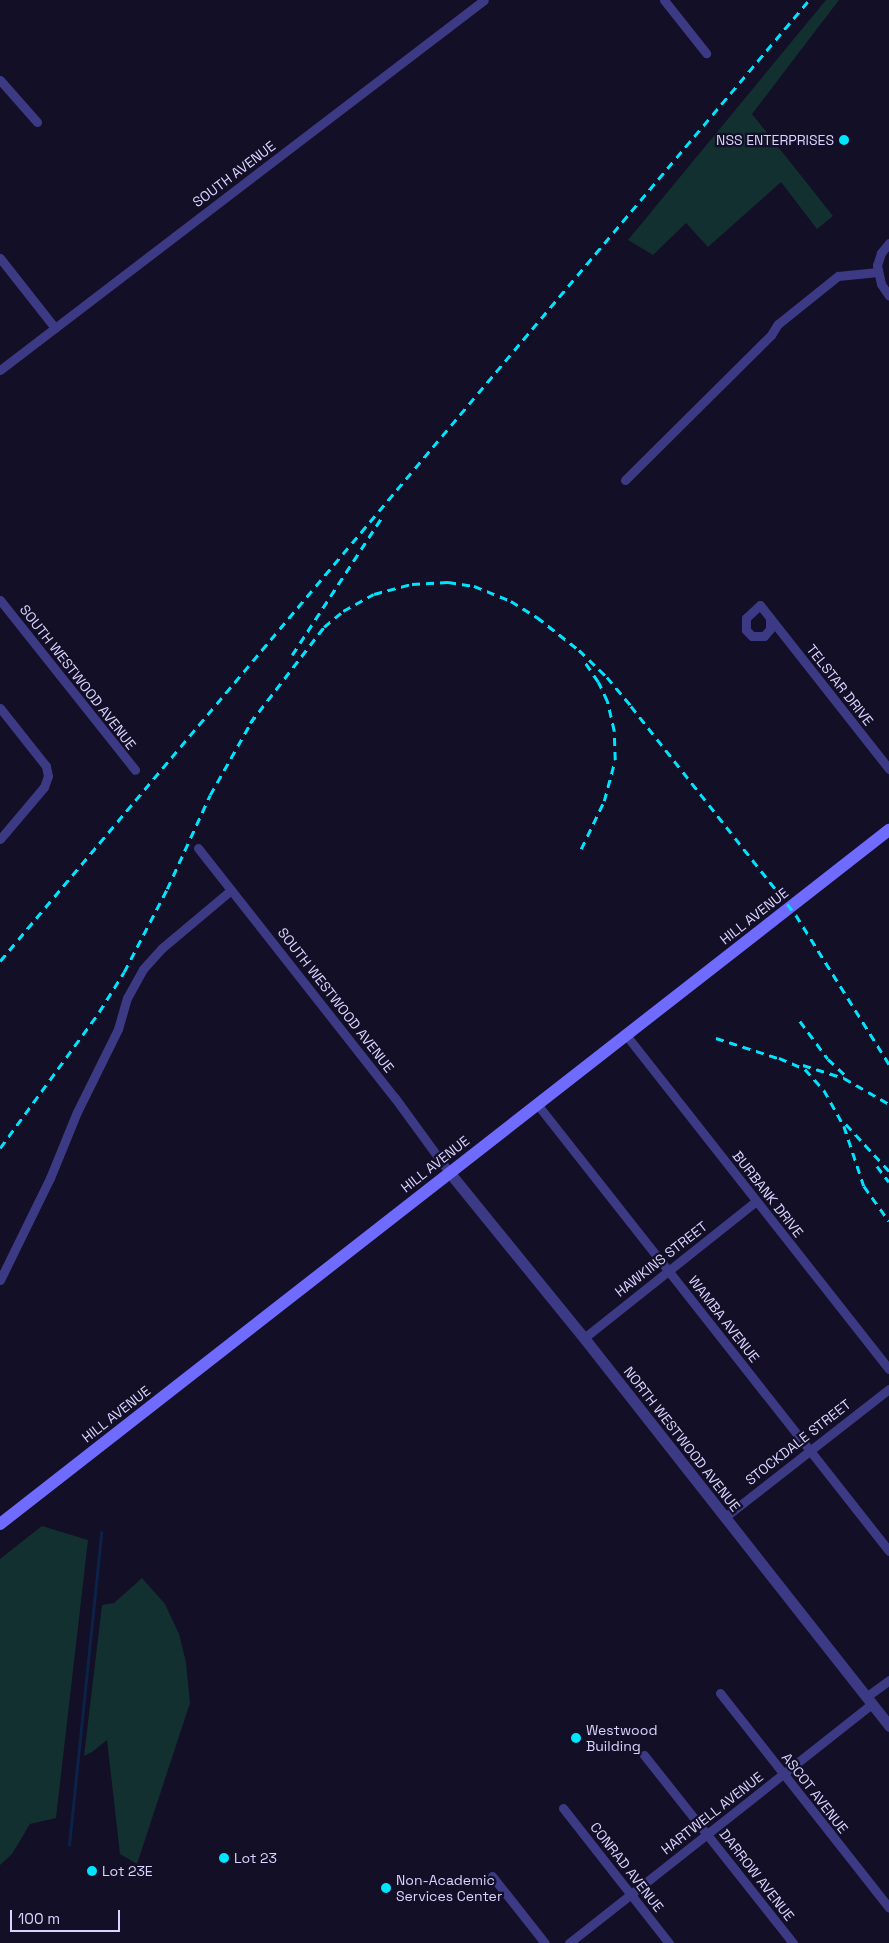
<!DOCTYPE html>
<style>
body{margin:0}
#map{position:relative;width:889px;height:1943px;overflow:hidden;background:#130f26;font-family:"Space Grotesk",sans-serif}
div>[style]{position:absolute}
.green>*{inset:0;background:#12302f}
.stream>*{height:2.5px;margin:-1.25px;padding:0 1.25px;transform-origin:1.25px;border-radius:1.25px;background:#0c2248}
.minor>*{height:9px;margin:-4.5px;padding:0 4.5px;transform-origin:4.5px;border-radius:4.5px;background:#3d3a85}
.tertiary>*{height:11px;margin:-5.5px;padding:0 5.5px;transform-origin:5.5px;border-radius:5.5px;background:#3d3a85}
.secondary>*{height:12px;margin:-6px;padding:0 6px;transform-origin:6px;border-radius:6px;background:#6f6bff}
.rail>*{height:2.5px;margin-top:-1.25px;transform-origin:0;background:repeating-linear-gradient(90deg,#00e5ff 0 8px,transparent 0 14px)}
.dots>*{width:14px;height:14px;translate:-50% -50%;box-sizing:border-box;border:2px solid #130f26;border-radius:50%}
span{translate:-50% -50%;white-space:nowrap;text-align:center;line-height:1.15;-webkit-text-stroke:4.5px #130f26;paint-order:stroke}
.poi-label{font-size:14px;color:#d9d4ff}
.right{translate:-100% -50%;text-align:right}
.left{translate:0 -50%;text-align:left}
.street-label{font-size:14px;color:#d9d4ff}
.scale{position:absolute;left:10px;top:1910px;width:110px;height:22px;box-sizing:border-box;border:2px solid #d9d4ff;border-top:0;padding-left:6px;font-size:15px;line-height:18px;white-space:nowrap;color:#d9d4ff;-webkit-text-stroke:4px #130f26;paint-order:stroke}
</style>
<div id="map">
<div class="green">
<i style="clip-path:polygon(826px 0,839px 0,752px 114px,833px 216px,817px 229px,781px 182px,708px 247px,686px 223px,653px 255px,628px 240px)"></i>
<i style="clip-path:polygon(42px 1526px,88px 1540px,56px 1818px,30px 1824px,12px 1854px,0 1865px,0 1559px)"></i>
<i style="clip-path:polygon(142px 1578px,165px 1604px,179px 1634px,186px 1662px,190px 1703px,137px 1864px,120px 1854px,107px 1740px,92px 1752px,84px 1756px,102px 1605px,114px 1603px)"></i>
</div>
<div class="stream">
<i style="left:69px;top:1845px;width:314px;rotate:-84.1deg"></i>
</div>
<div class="minor">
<i style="left:664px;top:0;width:68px;rotate:51.6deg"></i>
<i style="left:0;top:80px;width:56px;rotate:48.6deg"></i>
<i style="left:889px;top:243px;width:13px;rotate:129deg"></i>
<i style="left:881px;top:253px;width:13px;rotate:108deg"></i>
<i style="left:877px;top:265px;width:19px;rotate:78deg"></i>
<i style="left:881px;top:284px;width:14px;rotate:56deg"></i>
<i style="left:0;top:258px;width:89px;rotate:51.8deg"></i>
<i style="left:0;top:370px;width:609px;rotate:-37.4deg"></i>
<i style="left:625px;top:480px;width:206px;rotate:-44.8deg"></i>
<i style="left:771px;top:335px;width:13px;rotate:-58deg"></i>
<i style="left:778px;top:324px;width:77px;rotate:-38.7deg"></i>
<i style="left:838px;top:276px;width:40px;rotate:-5.7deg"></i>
<i style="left:0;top:600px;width:217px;rotate:51.5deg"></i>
<i style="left:770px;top:618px;width:11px;rotate:90deg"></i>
<i style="left:770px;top:629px;width:9px;rotate:131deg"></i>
<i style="left:764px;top:636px;width:12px;rotate:180deg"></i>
<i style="left:752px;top:636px;width:8px;rotate:-135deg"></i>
<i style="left:746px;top:630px;width:12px;rotate:-90deg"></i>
<i style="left:746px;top:618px;width:19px;rotate:-43deg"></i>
<i style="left:760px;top:605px;width:209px;rotate:51.8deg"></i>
<i style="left:0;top:708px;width:74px;rotate:51.6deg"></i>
<i style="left:46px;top:766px;width:10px;rotate:79deg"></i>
<i style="left:48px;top:776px;width:12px;rotate:110deg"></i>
<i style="left:44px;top:787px;width:68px;rotate:130.2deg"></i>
<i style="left:198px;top:848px;width:318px;rotate:51.8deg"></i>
<i style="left:395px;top:1098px;width:92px;rotate:53.9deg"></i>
<i style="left:626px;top:1035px;width:425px;rotate:51.8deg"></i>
<i style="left:537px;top:1104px;width:569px;rotate:51.78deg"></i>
<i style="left:0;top:1280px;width:114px;rotate:-63.9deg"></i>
<i style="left:50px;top:1178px;width:71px;rotate:-67.8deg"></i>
<i style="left:77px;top:1112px;width:93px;rotate:-63.7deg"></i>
<i style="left:118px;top:1029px;width:32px;rotate:-74deg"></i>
<i style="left:127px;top:998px;width:33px;rotate:-61deg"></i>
<i style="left:143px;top:969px;width:28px;rotate:-48deg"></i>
<i style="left:162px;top:948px;width:90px;rotate:-40deg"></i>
<i style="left:584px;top:1338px;width:220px;rotate:-38.5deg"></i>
<i style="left:725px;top:1517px;width:208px;rotate:-38deg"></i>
<i style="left:720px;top:1693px;width:273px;rotate:51.8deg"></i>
<i style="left:866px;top:1697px;width:29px;rotate:-36deg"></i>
<i style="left:644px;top:1755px;width:240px;rotate:51.6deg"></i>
<i style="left:563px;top:1808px;width:172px;rotate:51.9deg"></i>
<i style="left:492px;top:1876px;width:85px;rotate:51.7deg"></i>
<i style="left:569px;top:1943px;width:386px;rotate:-38.3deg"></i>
</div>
<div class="tertiary">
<i style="left:449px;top:1172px;width:214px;rotate:50.9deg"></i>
<i style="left:584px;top:1338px;width:494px;rotate:51.8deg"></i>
</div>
<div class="secondary">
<i style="left:0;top:1524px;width:1128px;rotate:-37.98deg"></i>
</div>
<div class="rail">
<i style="left:292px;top:655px;width:165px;rotate:-56.9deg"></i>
<i style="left:250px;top:723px;width:121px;rotate:-52.4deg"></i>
<i style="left:324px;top:627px;width:25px;rotate:-40deg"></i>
<i style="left:343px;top:611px;width:35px;rotate:-29deg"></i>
<i style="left:374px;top:594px;width:39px;rotate:-15deg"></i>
<i style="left:412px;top:584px;width:36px;rotate:-3deg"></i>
<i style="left:448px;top:582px;width:26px;rotate:9deg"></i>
<i style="left:474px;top:586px;width:40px;rotate:22deg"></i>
<i style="left:511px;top:601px;width:31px;rotate:32deg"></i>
<i style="left:537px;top:617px;width:53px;rotate:38.2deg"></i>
<i style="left:579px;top:650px;width:39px;rotate:44deg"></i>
<i style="left:607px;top:677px;width:38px;rotate:50deg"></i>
<i style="left:631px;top:706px;width:266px;rotate:51.7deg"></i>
<i style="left:796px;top:915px;width:176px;rotate:58deg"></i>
<i style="left:581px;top:849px;width:53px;rotate:-64.4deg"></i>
<i style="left:604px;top:801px;width:42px;rotate:-75deg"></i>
<i style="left:615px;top:760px;width:29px;rotate:-92deg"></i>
<i style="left:614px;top:731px;width:31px;rotate:-103deg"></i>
<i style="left:607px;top:701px;width:21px;rotate:-115deg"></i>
<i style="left:598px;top:682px;width:23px;rotate:-124deg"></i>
<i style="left:0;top:961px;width:1256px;rotate:-49.91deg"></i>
<i style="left:800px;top:1021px;width:47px;rotate:53.6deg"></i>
<i style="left:828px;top:1059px;width:23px;rotate:43deg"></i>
<i style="left:716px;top:1038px;width:71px;rotate:17.9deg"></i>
<i style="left:779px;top:1058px;width:28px;rotate:23deg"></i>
<i style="left:805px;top:1069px;width:28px;rotate:48deg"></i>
<i style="left:824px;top:1090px;width:41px;rotate:60.9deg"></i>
<i style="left:844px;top:1126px;width:63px;rotate:71.6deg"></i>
<i style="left:864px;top:1186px;width:43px;rotate:54.5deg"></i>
<i style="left:803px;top:1065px;width:43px;rotate:17.6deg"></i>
<i style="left:844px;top:1078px;width:52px;rotate:30deg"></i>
<i style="left:846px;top:1124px;width:64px;rotate:47.5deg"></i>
<i style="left:0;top:1148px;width:168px;rotate:-53.9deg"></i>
<i style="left:99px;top:1012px;width:47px;rotate:-58deg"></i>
<i style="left:124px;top:972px;width:93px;rotate:-62.6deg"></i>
<i style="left:167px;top:889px;width:103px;rotate:-65.4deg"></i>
<i style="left:210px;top:795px;width:90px;rotate:-60.6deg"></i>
<i style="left:877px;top:1166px;width:20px;rotate:53deg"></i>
</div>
<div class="dots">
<i style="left:844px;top:140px;background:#00e5ff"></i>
<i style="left:576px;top:1738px;background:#00e5ff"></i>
<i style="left:224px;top:1858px;background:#00e5ff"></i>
<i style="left:92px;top:1871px;background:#00e5ff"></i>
<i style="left:386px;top:1888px;background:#00e5ff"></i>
</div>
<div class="poi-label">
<span class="right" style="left:834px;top:140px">NSS ENTERPRISES</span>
<span class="left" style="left:586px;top:1738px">Westwood<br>Building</span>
<span class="left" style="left:234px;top:1858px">Lot 23</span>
<span class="left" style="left:102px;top:1871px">Lot 23E</span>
<span class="left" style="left:396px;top:1888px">Non-Academic<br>Services Center</span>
</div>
<div class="street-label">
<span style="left:234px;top:174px;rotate:-37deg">SOUTH AVENUE</span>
<span style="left:78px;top:677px;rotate:52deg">SOUTH WESTWOOD AVENUE</span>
<span style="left:840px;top:685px;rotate:52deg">TELSTAR DRIVE</span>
<span style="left:754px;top:916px;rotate:-38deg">HILL AVENUE</span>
<span style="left:336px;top:1000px;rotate:52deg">SOUTH WESTWOOD AVENUE</span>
<span style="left:435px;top:1164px;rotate:-38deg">HILL AVENUE</span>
<span style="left:768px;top:1194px;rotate:52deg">BURBANK DRIVE</span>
<span style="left:661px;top:1259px;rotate:-38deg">HAWKINS STREET</span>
<span style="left:724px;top:1319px;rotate:52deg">WAMBA AVENUE</span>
<span style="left:116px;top:1414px;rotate:-38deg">HILL AVENUE</span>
<span style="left:682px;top:1439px;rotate:52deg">NORTH WESTWOOD AVENUE</span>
<span style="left:798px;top:1442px;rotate:-38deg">STOCKDALE STREET</span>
<span style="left:815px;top:1793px;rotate:52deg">ASCOT AVENUE</span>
<span style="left:712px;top:1813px;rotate:-38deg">HARTWELL AVENUE</span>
<span style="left:627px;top:1867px;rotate:52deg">CONRAD AVENUE</span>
<span style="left:757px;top:1875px;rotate:52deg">DARROW AVENUE</span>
</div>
<div class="scale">100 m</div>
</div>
